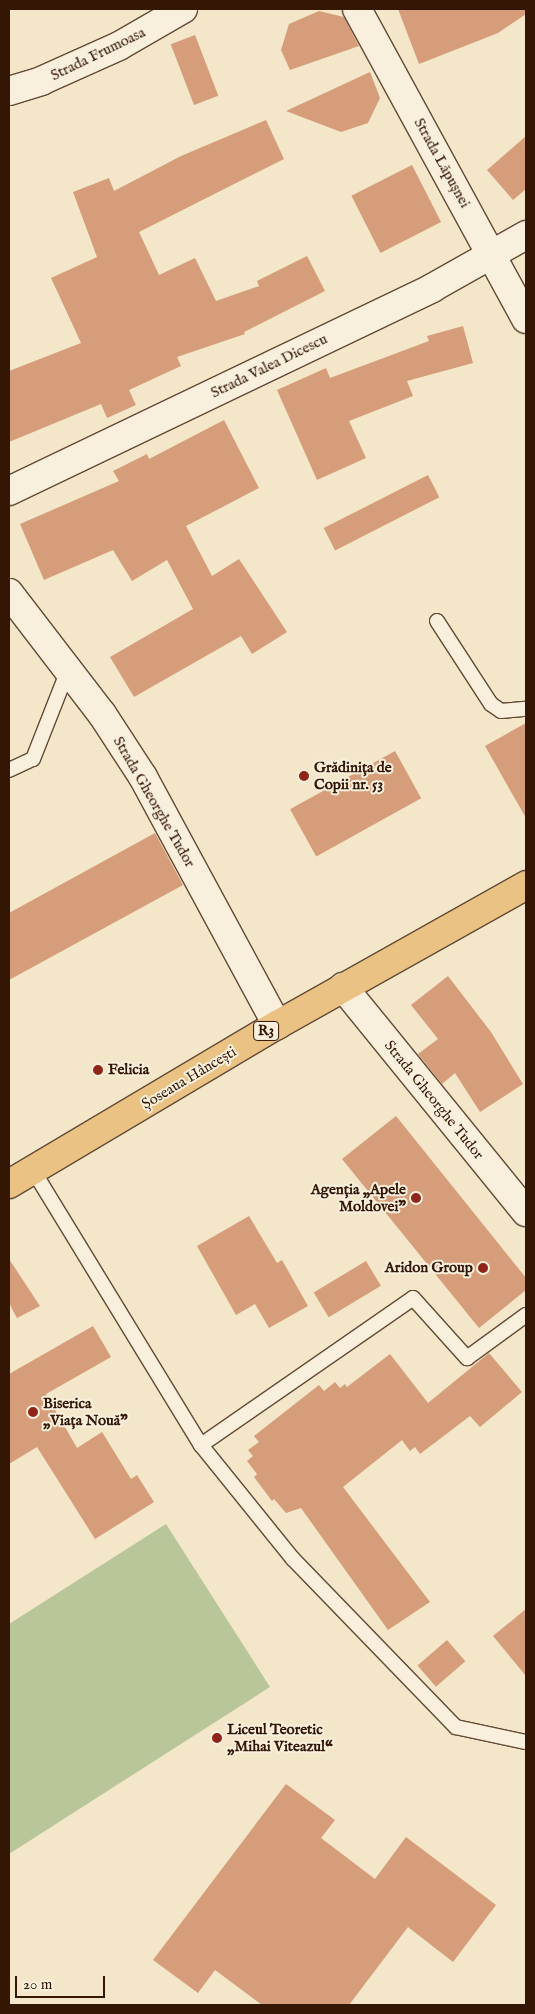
<!DOCTYPE html>
<meta charset="utf-8">
<style>
body{margin:0}
#map{position:relative;width:535px;height:2014px;overflow:hidden;background:#f4e6c9;font-family:"IM FELL English",serif}
div>[style]{position:absolute}
.green>*{inset:0;background:#b8c699}
.building>*{inset:0;background:#d59d7a;transform-origin:0 0}
.roads{filter:drop-shadow(1px 0 #634a35) drop-shadow(-1px 0 #634a35) drop-shadow(0 1px #634a35) drop-shadow(0 -1px #634a35)}
.service>*{height:14px;margin:-7px;padding:0 7px;transform-origin:7px;border-radius:7px;background:#f8efdc}
.minor>*{height:28px;margin:-14px;padding:0 14px;transform-origin:14px;border-radius:14px;background:#f8efdc}
.primary>*{height:28px;margin:-14px;padding:0 14px;transform-origin:14px;border-radius:14px;background:#eac384}
.dots>*{width:14px;height:14px;translate:-50% -50%;box-sizing:border-box;border:2px solid #f8efdc;border-radius:50%}
span{translate:-50% -50%;white-space:nowrap;text-align:center;line-height:1.15;-webkit-text-stroke:4px #f8efdc;paint-order:stroke}
.shield-label span{padding:1px 4px;background:#f8efdc;border:1px solid;border-radius:4px;-webkit-text-stroke-width:0}
.shield-label{font-size:14px;color:#331604;font-weight:700}
.street-label{font-size:15px;color:#331604}
.poi-label{font-size:15px;color:#331604;font-weight:700}
.left{translate:0 -50%;text-align:left}
.right{translate:-100% -50%;text-align:right}
.frame{position:absolute;inset:0;border:10px solid #331604;pointer-events:none}
.scale{position:absolute;left:15px;top:1976px;width:90px;height:22px;box-sizing:border-box;border:2px solid #331604;border-top:0;padding-left:6px;font-size:15px;line-height:18px;white-space:nowrap;color:#331604;-webkit-text-stroke:4px #f8efdc;paint-order:stroke}
</style>
<div id="map">
<div class="green">
<i style="clip-path:polygon(166px 1524px,270px 1687px,9px 1854px,9px 1624px)"></i>
</div>
<div class="building">
<i style="clip-path:polygon(398px 9px,526px 9px,526px 14px,498px 33px,419px 64px)"></i>
<i style="clip-path:polygon(319px 11px,344px 17px,359px 46px,290px 70px,281px 50px,289px 24px)"></i>
<i style="left:195px;top:35px;width:65px;height:26px;rotate:69deg"></i>
<i style="clip-path:polygon(370px 72px,380px 98px,368px 123px,341px 132px,286px 111px)"></i>
<i style="clip-path:polygon(266px 120px,284px 159px,139px 232px,159px 275px,195px 258px,216px 301px,259px 286px,257px 281px,307px 256px,325px 291px,244px 332px,245px 334px,177px 357px,181px 366px,129px 390px,136px 405px,107px 418px,101px 404px,9px 442px,9px 371px,81px 343px,51px 278px,97px 257px,73px 192px,109px 178px,114px 191px,181px 156px)"></i>
<i style="clip-path:polygon(526px 136px,526px 189px,513px 200px,487px 170px)"></i>
<i style="left:412px;top:165px;width:64px;height:68px;rotate:63deg"></i>
<i style="clip-path:polygon(463px 326px,473px 363px,407px 381px,413px 396px,349px 421px,366px 458px,317px 480px,277px 390px,326px 368px,330px 378px,429px 341px,427px 336px)"></i>
<i style="clip-path:polygon(224px 420px,259px 488px,186px 526px,212px 576px,239px 559px,287px 632px,252px 654px,241px 636px,134px 697px,110px 657px,193px 609px,167px 560px,132px 581px,113px 550px,44px 580px,20px 524px,119px 481px,113px 471px,147px 454px,149px 459px)"></i>
<i style="left:428px;top:475px;width:25px;height:117px;rotate:63deg"></i>
<i style="clip-path:polygon(526px 723px,526px 818px,485px 746px)"></i>
<i style="left:395px;top:751px;width:54px;height:120px;rotate:61deg"></i>
<i style="clip-path:polygon(155px 833px,183px 885px,9px 980px,9px 913px)"></i>
<i style="clip-path:polygon(448px 976px,491px 1032px,523px 1084px,480px 1112px,455px 1073px,442px 1084px,418px 1054px,438px 1039px,411px 1005px)"></i>
<i style="clip-path:polygon(396px 1116px,526px 1278px,526px 1290px,479px 1328px,342px 1159px)"></i>
<i style="clip-path:polygon(249px 1216px,277px 1263px,282px 1260px,308px 1306px,269px 1328px,255px 1304px,236px 1315px,197px 1246px)"></i>
<i style="clip-path:polygon(9px 1259px,40px 1306px,17px 1318px,9px 1303px)"></i>
<i style="left:366px;top:1261px;width:29px;height:61px;rotate:59deg"></i>
<i style="clip-path:polygon(93px 1326px,111px 1357px,46px 1394px,77px 1448px,102px 1432px,131px 1479px,137px 1475px,154px 1502px,95px 1539px,37px 1447px,9px 1464px,9px 1374px)"></i>
<i style="clip-path:polygon(489px 1353px,522px 1392px,480px 1427px,470px 1416px,420px 1454px,415px 1447px,410px 1451px,402px 1440px,343px 1487px,430px 1602px,388px 1630px,301px 1508px,286px 1513px,274px 1499px,272px 1501px,254px 1477px,257px 1474px,247px 1461px,253px 1456px,248px 1450px,259px 1442px,254px 1436px,319px 1385px,324px 1391px,335px 1382px,340px 1388px,345px 1384px,347px 1387px,390px 1354px,428px 1403px)"></i>
<i style="clip-path:polygon(526px 1609px,526px 1676px,493px 1636px)"></i>
<i style="left:447px;top:1640px;width:28px;height:39px;rotate:49deg"></i>
<i style="clip-path:polygon(286px 1784px,335px 1820px,321px 1838px,375px 1879px,406px 1837px,496px 1905px,453px 1962px,408px 1927px,349px 2005px,262px 2005px,215px 1970px,198px 1993px,153px 1960px)"></i>
</div>
<div class="roads">
<div class="service">
<i style="left:437px;top:621px;width:99px;rotate:57deg"></i>
<i style="left:491px;top:704px;width:12px;rotate:35deg"></i>
<i style="left:501px;top:711px;width:25px;rotate:-5deg"></i>
<i style="left:9px;top:770px;width:26px;rotate:-25deg"></i>
<i style="left:33px;top:759px;width:96px;rotate:-68.5deg"></i>
<i style="left:33px;top:1170px;width:322px;rotate:58.6deg"></i>
<i style="left:201px;top:1445px;width:146px;rotate:51.1deg"></i>
<i style="left:293px;top:1559px;width:234px;rotate:45.9deg"></i>
<i style="left:456px;top:1727px;width:72px;rotate:12.1deg"></i>
<i style="left:201px;top:1445px;width:258px;rotate:-34.7deg"></i>
<i style="left:413px;top:1298px;width:81px;rotate:48deg"></i>
<i style="left:467px;top:1358px;width:73px;rotate:-36.1deg"></i>
</div>
<div class="minor">
<i style="left:357px;top:9px;width:353px;rotate:61.4deg"></i>
<i style="left:9px;top:91px;width:34px;rotate:-17deg"></i>
<i style="left:41px;top:81px;width:85px;rotate:-24.2deg"></i>
<i style="left:119px;top:46px;width:74px;rotate:-30deg"></i>
<i style="left:9px;top:491px;width:469px;rotate:-25.6deg"></i>
<i style="left:432px;top:288px;width:108px;rotate:-29.4deg"></i>
<i style="left:9px;top:593px;width:153px;rotate:52.5deg"></i>
<i style="left:102px;top:714px;width:75px;rotate:56.9deg"></i>
<i style="left:143px;top:777px;width:282px;rotate:61.6deg"></i>
<i style="left:343px;top:987px;width:290px;rotate:50.9deg"></i>
</div>
<div class="primary">
<i style="left:9px;top:1184px;width:312px;rotate:-30.7deg"></i>
<i style="left:277px;top:1025px;width:286px;rotate:-29.3deg"></i>
</div>
</div>
<div class="dots">
<i style="left:304px;top:776px;background:#8f2418"></i>
<i style="left:98px;top:1070px;background:#8f2418"></i>
<i style="left:416px;top:1198px;background:#8f2418"></i>
<i style="left:483px;top:1268px;background:#8f2418"></i>
<i style="left:33px;top:1412px;background:#8f2418"></i>
<i style="left:217px;top:1738px;background:#8f2418"></i>
</div>
<div class="shield-label">
<span style="left:266px;top:1031px">R3</span>
</div>
<div class="street-label">
<span style="left:98px;top:54px;rotate:-26deg">Strada Frumoasa</span>
<span style="left:442px;top:163px;rotate:61deg">Strada Lăpușnei</span>
<span style="left:269px;top:366px;rotate:-26deg">Strada Valea Dicescu</span>
<span style="left:154px;top:802px;rotate:60deg">Strada Gheorghe Tudor</span>
<span style="left:189px;top:1078px;rotate:-31deg">Șoseaua Hâncești</span>
<span style="left:434px;top:1100px;rotate:51deg">Strada Gheorghe Tudor</span>
</div>
<div class="poi-label">
<span class="left" style="left:314px;top:776px">Grădinița de<br>Copii nr. 53</span>
<span class="left" style="left:108px;top:1070px">Felicia</span>
<span class="right" style="left:406px;top:1198px">Agenția „Apele<br>Moldovei”</span>
<span class="right" style="left:473px;top:1268px">Aridon Group</span>
<span class="left" style="left:43px;top:1412px">Biserica<br>„Viața Nouă”</span>
<span class="left" style="left:227px;top:1738px">Liceul Teoretic<br>„Mihai Viteazul“</span>
</div>
<div class="frame"></div>
<div class="scale">20 m</div>
</div>
